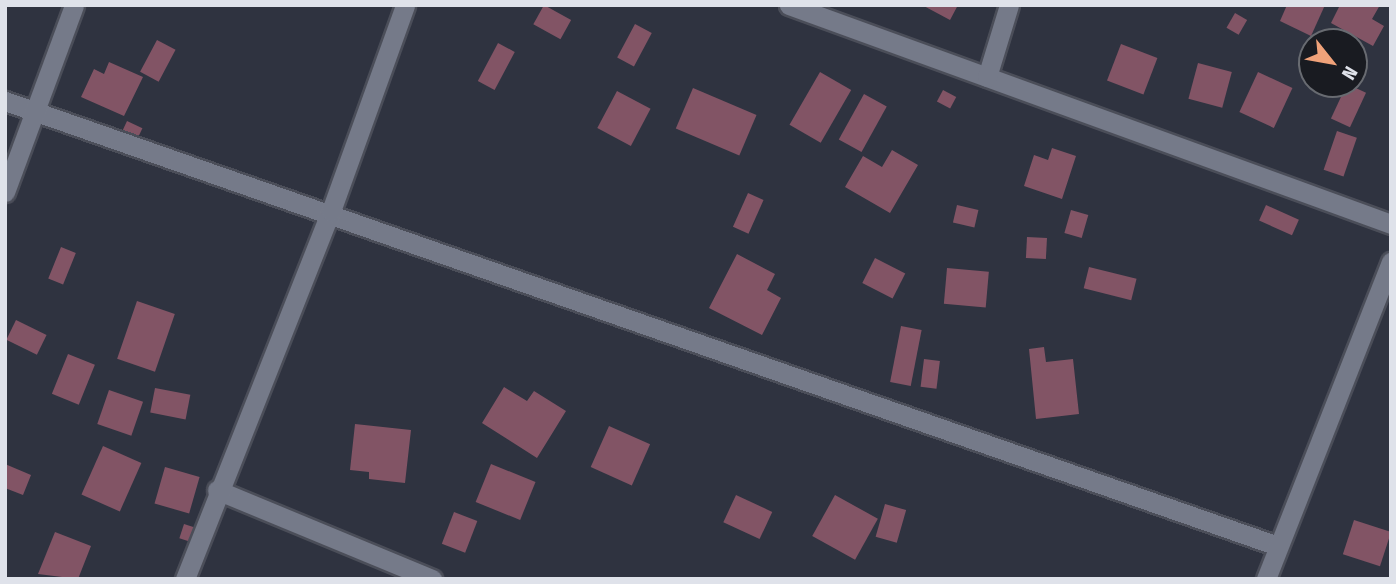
<!DOCTYPE html>
<style>
body{margin:0}
#map{position:relative;width:1396px;height:584px;overflow:hidden;background:#2f3340;font-family:"Fira Sans Condensed",sans-serif}
div>[style]{position:absolute}
.building>*{inset:0;background:#825465;transform-origin:0 0}
.roads{filter:drop-shadow(2px 0 #4b4e59) drop-shadow(-2px 0 #4b4e59) drop-shadow(0 2px #4b4e59) drop-shadow(0 -2px #4b4e59)}
.minor>*{height:19px;margin:-9.5px;padding:0 9.5px;transform-origin:9.5px;border-radius:9.5px;background:#757a89}
.tertiary>*{height:19px;margin:-9.5px;padding:0 9.5px;transform-origin:9.5px;border-radius:9.5px;background:#757a89}
span{translate:-50% -50%;white-space:nowrap;text-align:center;line-height:1.15;-webkit-text-stroke:6px #191b21;paint-order:stroke}
.frame{position:absolute;inset:0;border:7px solid #dfe2ea;pointer-events:none}
.north{position:absolute;left:1298px;top:28px;width:70px;height:70px;box-sizing:border-box;background:#191b21;border:2px solid #686b71;border-radius:50%;rotate:121deg;font-size:19px;font-weight:700;line-height:28px;text-align:center;color:#dfe2ea}
.north::after{content:'';display:block;margin:auto;width:24px;height:32px;background:#f0a27a;clip-path:polygon(50% 0,100% 100%,50% 72%,0 100%)}
</style>
<div id="map">
<div class="building">
<i style="left:544px;top:5px;width:31px;height:22px;rotate:29deg"></i>
<i style="clip-path:polygon(922px 5px,958px 5px,950px 20px)"></i>
<i style="clip-path:polygon(1287px 5px,1325px 5px,1311px 36px,1280px 21px)"></i>
<i style="clip-path:polygon(1340px 5px,1380px 5px,1372px 19px,1384px 26px,1373px 46px,1331px 23px)"></i>
<i style="left:1235px;top:13px;width:14px;height:17px;rotate:30deg"></i>
<i style="left:635px;top:24px;width:19px;height:38px;rotate:28deg"></i>
<i style="left:157px;top:40px;width:21px;height:36px;rotate:28deg"></i>
<i style="left:498px;top:43px;width:19px;height:43px;rotate:28deg"></i>
<i style="left:1121px;top:44px;width:39px;height:39px;rotate:21deg"></i>
<i style="clip-path:polygon(109px 62px,143px 77px,124px 116px,81px 97px,94px 69px,104px 74px)"></i>
<i style="left:1198px;top:63px;width:35px;height:37px;rotate:15deg"></i>
<i style="left:820px;top:72px;width:36px;height:61px;rotate:30deg"></i>
<i style="left:1258px;top:72px;width:38px;height:44px;rotate:25deg"></i>
<i style="left:1347px;top:84px;width:21px;height:38px;rotate:25deg"></i>
<i style="left:693px;top:88px;width:69px;height:44px;rotate:23deg"></i>
<i style="left:943px;top:90px;width:15px;height:13px;rotate:28deg"></i>
<i style="left:617px;top:91px;width:38px;height:42px;rotate:28deg"></i>
<i style="left:864px;top:94px;width:26px;height:52px;rotate:29deg"></i>
<i style="left:127px;top:121px;width:17px;height:14px;rotate:25deg"></i>
<i style="left:1337px;top:131px;width:21px;height:41px;rotate:19deg"></i>
<i style="clip-path:polygon(1052px 148px,1076px 156px,1062px 199px,1024px 186px,1034px 155px,1048px 160px)"></i>
<i style="clip-path:polygon(892px 150px,918px 165px,890px 213px,845px 187px,863px 156px,882px 167px)"></i>
<i style="left:748px;top:193px;width:17px;height:37px;rotate:24deg"></i>
<i style="left:957px;top:205px;width:22px;height:18px;rotate:13deg"></i>
<i style="left:1266px;top:205px;width:36px;height:17px;rotate:24deg"></i>
<i style="left:1071px;top:210px;width:18px;height:24px;rotate:16deg"></i>
<i style="left:1027px;top:237px;width:20px;height:21px;rotate:3deg"></i>
<i style="left:61px;top:247px;width:16px;height:34px;rotate:22deg"></i>
<i style="clip-path:polygon(737px 254px,775px 274px,767px 290px,781px 298px,762px 335px,709px 308px)"></i>
<i style="left:875px;top:258px;width:34px;height:28px;rotate:27deg"></i>
<i style="left:1089px;top:267px;width:49px;height:22px;rotate:14deg"></i>
<i style="left:947px;top:268px;width:42px;height:36px;rotate:5deg"></i>
<i style="left:137px;top:301px;width:40px;height:61px;rotate:19deg"></i>
<i style="left:16px;top:320px;width:34px;height:22px;rotate:26deg"></i>
<i style="left:901px;top:326px;width:21px;height:57px;rotate:11deg"></i>
<i style="clip-path:polygon(1044px 347px,1046px 362px,1073px 359px,1079px 414px,1036px 419px,1029px 349px)"></i>
<i style="left:68px;top:354px;width:29px;height:43px;rotate:22deg"></i>
<i style="left:924px;top:359px;width:16px;height:28px;rotate:7deg"></i>
<i style="clip-path:polygon(504px 387px,527px 401px,534px 391px,566px 411px,537px 458px,482px 423px)"></i>
<i style="left:155px;top:388px;width:36px;height:25px;rotate:11deg"></i>
<i style="left:109px;top:390px;width:36px;height:36px;rotate:19deg"></i>
<i style="clip-path:polygon(355px 424px,411px 430px,405px 483px,369px 479px,369px 472px,350px 470px)"></i>
<i style="left:609px;top:426px;width:45px;height:45px;rotate:24deg"></i>
<i style="left:103px;top:446px;width:42px;height:53px;rotate:24deg"></i>
<i style="clip-path:polygon(5px 464px,31px 475px,23px 495px,5px 488px)"></i>
<i style="left:491px;top:464px;width:48px;height:41px;rotate:22deg"></i>
<i style="left:165px;top:467px;width:36px;height:38px;rotate:16deg"></i>
<i style="left:736px;top:495px;width:40px;height:30px;rotate:25deg"></i>
<i style="left:835px;top:495px;width:49px;height:47px;rotate:29deg"></i>
<i style="left:885px;top:504px;width:22px;height:34px;rotate:16deg"></i>
<i style="left:454px;top:512px;width:25px;height:34px;rotate:21deg"></i>
<i style="left:1354px;top:520px;width:39px;height:36px;rotate:18deg"></i>
<i style="left:184px;top:524px;width:13px;height:15px;rotate:18deg"></i>
<i style="clip-path:polygon(55px 532px,91px 546px,78px 579px,38px 574px)"></i>
</div>
<div class="roads">
<div class="minor">
<i style="left:789px;top:5px;width:641px;rotate:19.99deg"></i>
<i style="left:987px;top:77px;width:75px;rotate:-73deg"></i>
<i style="left:5px;top:101px;width:1349px;rotate:19.27deg"></i>
<i style="left:5px;top:192px;width:199px;rotate:-69.7deg"></i>
<i style="left:217px;top:490px;width:233px;rotate:22.5deg"></i>
<i style="left:185px;top:579px;width:396px;rotate:-68.4deg"></i>
<i style="left:331px;top:211px;width:219px;rotate:-70.2deg"></i>
</div>
<div class="tertiary">
<i style="left:1266px;top:579px;width:341px;rotate:-68.5deg"></i>
</div>
</div>
<div class="frame"></div>
<div class="north">N</div>
</div>
